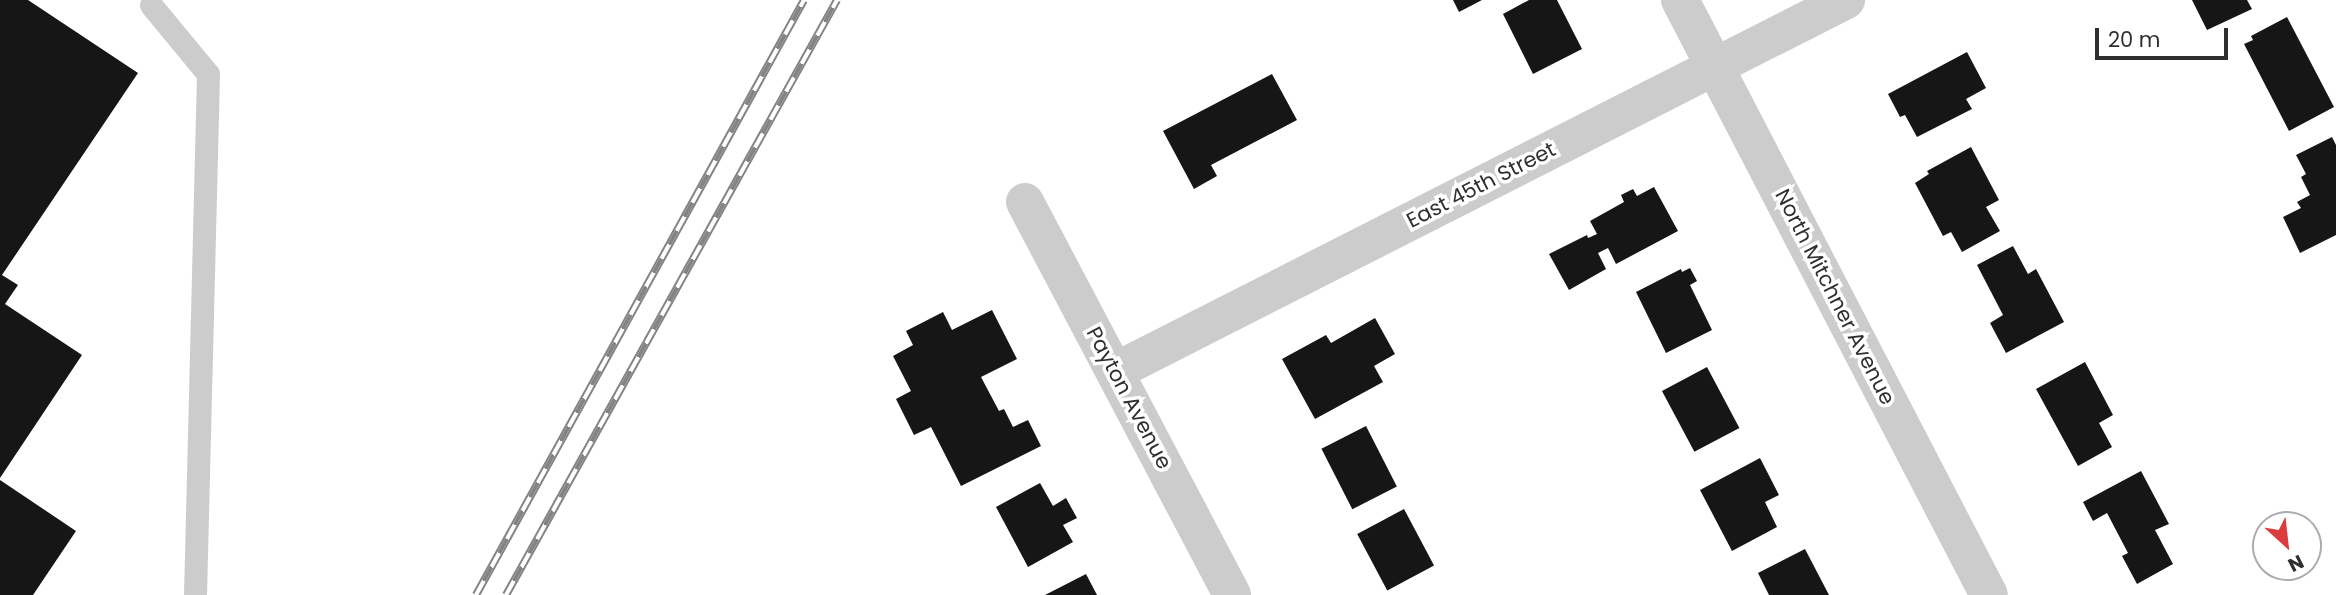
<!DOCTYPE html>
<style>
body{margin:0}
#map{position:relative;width:2336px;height:595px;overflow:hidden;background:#fff;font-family:Poppins,sans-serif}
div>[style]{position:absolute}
.building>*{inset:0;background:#161616;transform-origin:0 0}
.service>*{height:23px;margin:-11.5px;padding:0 11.5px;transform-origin:11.5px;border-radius:11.5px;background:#ccc}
.minor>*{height:38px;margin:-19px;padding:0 19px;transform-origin:19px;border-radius:19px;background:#ccc}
.rail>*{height:8px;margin-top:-4px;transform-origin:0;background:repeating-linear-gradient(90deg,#fff 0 16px,#848484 0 32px);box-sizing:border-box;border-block:2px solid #848484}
span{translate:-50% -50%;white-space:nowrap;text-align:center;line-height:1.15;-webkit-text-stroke:7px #fff;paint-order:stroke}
.street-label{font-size:21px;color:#2f2f2f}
.north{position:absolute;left:2252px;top:511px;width:70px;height:70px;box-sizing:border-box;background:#fff;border:2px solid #acacac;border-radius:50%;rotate:153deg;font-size:19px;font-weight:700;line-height:28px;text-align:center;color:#2f2f2f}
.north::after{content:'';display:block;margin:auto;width:24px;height:32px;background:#dc3c3d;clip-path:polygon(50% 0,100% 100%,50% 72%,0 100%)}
.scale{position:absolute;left:2095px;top:28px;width:133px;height:32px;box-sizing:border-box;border:4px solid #2f2f2f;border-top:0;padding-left:9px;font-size:21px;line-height:24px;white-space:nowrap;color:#2f2f2f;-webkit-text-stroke:5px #fff;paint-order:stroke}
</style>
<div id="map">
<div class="building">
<i style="clip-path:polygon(0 0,28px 0,138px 73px,2px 275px,18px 285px,5px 304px,82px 355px,0 478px)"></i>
<i style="clip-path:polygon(1453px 0,1482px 0,1459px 12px)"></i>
<i style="clip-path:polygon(1529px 0,1557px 0,1582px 49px,1533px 74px,1503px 14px)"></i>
<i style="clip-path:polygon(2192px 0,2247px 0,2252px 9px,2207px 30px)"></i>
<i style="clip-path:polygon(2287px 17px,2334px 107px,2289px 131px,2244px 44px,2253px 40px,2251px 36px)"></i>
<i style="clip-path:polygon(1967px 52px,1986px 88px,1966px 99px,1972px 109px,1917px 137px,1905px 115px,1900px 117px,1888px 94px)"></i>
<i style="clip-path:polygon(1272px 74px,1297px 120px,1211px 165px,1217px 176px,1194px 189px,1163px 131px)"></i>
<i style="clip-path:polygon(2332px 137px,2336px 145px,2336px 235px,2300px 253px,2283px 217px,2301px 208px,2297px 202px,2310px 195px,2301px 177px,2306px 174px,2296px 155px)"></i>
<i style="clip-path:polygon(1971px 147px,1999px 200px,1986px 207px,2000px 231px,1962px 252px,1951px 232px,1943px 236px,1915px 183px,1929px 174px,1927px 171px)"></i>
<i style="clip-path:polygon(1654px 187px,1678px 231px,1616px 264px,1608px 248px,1598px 253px,1606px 269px,1569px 290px,1549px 254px,1587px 235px,1588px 238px,1597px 234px,1590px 221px,1624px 202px,1621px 195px,1633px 189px,1637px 196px)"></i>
<i style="clip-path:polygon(2013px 246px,2028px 274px,2036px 269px,2064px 322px,2006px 353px,1990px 323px,2003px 315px,1977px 265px)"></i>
<i style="clip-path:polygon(1690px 268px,1697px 281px,1690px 285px,1712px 330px,1666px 353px,1636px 292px,1681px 269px,1682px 272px)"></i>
<i style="clip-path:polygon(992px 310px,1017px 359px,981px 377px,999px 411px,1004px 409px,1013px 427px,1028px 420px,1041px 446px,961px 486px,931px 427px,914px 435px,896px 399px,911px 391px,893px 356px,913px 345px,906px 331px,943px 312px,952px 330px)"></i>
<i style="clip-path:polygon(1375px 318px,1395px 354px,1374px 366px,1383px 382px,1315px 419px,1282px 359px,1326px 335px,1331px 343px)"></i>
<i style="clip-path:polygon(2085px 362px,2113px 415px,2099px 423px,2112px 447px,2078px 466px,2036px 389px)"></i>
<i style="left:1707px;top:367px;width:69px;height:51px;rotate:62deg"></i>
<i style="left:1366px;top:426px;width:68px;height:50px;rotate:63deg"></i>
<i style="clip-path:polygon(1760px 458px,1779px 495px,1765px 502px,1777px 527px,1732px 551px,1700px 490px)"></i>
<i style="clip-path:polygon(2141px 471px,2169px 524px,2155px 530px,2173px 564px,2137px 584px,2122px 556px,2128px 553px,2107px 513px,2093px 521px,2083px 502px)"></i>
<i style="clip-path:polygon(0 480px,76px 531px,33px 595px,0 595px)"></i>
<i style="clip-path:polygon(1040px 483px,1053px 506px,1066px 498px,1077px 518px,1063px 525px,1073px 542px,1028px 567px,996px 507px)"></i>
<i style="left:1404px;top:509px;width:64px;height:53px;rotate:62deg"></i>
<i style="clip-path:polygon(1805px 549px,1829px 595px,1769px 595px,1758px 573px)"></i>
<i style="clip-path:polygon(1086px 574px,1097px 595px,1045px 595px)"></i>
</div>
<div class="service">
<i style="left:151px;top:5px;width:89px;rotate:50.4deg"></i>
<i style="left:208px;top:74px;width:521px;rotate:91.43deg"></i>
</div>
<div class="minor">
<i style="left:1680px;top:0;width:670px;rotate:62.56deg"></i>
<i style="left:1025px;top:202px;width:444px;rotate:62.2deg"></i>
<i style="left:1116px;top:371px;width:819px;rotate:-26.94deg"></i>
</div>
<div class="rail">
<i style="left:476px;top:595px;width:679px;rotate:-61.13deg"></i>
<i style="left:506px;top:595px;width:681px;rotate:-60.91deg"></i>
</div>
<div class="street-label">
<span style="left:1481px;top:185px;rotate:-27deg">East 45th Street</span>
<span style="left:1835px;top:297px;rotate:63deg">North Mitchner Avenue</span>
<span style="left:1129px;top:398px;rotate:62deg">Payton Avenue</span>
</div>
<div class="north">N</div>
<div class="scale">20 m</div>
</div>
